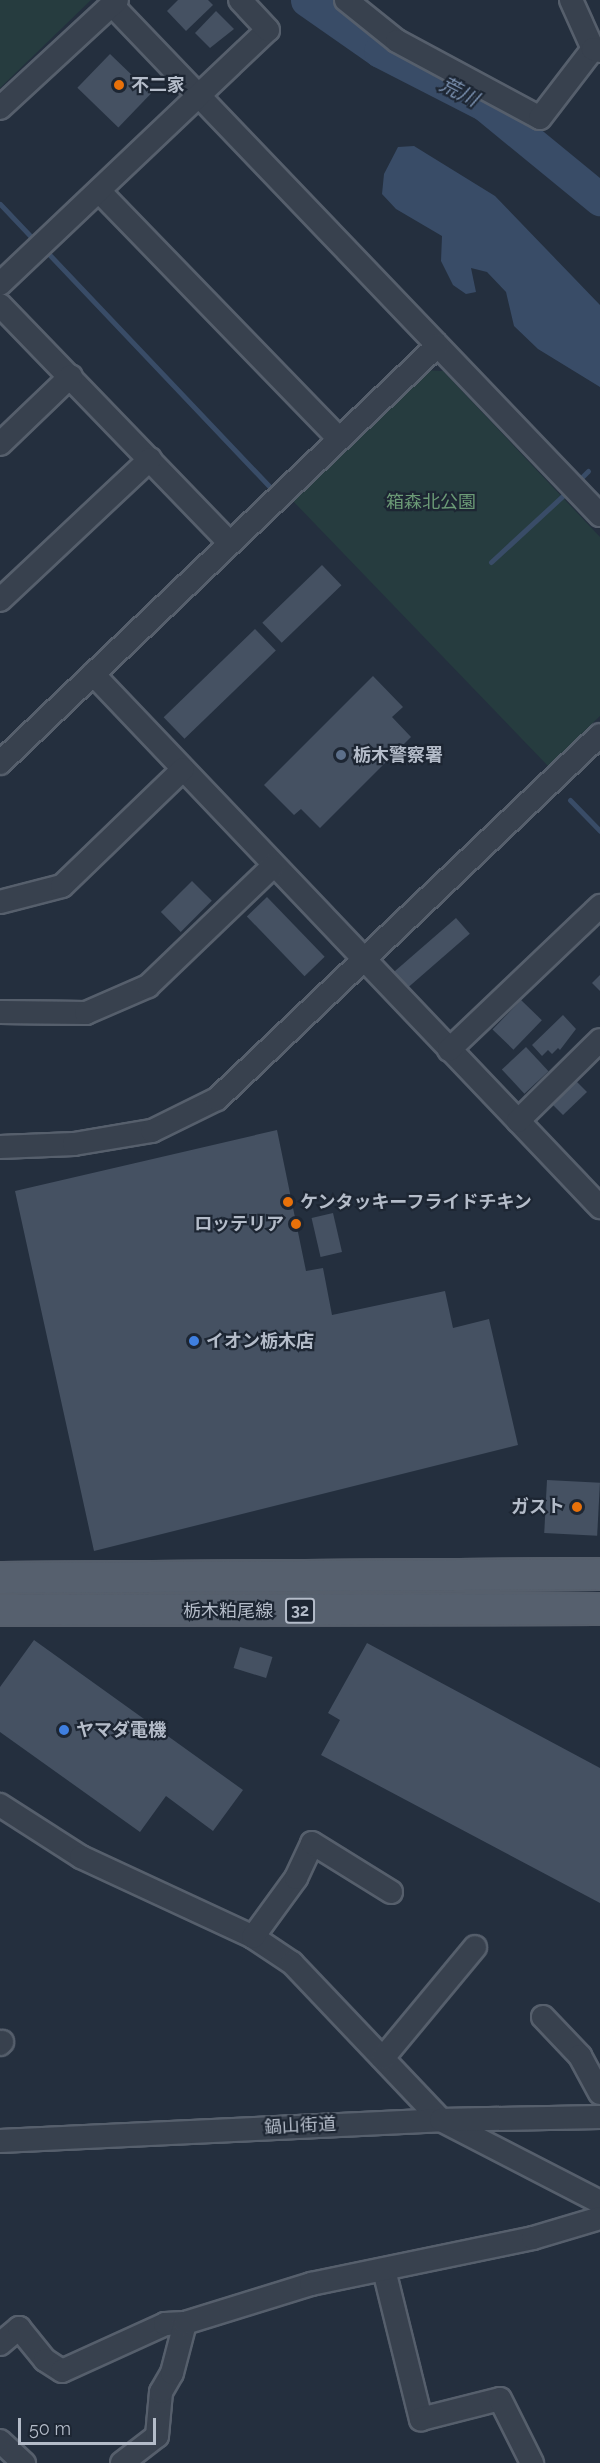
<!DOCTYPE html>
<meta charset="utf-8">
<style>
body{margin:0}
#map{position:relative;width:600px;height:2463px;overflow:hidden;background:#242f3e;font-family:Raleway,"Noto Sans JP",sans-serif}
div>[style]{position:absolute}
.green>*{inset:0;background:#263c3f}
.water>*{inset:0;background:#394c67}
.stream>*{height:5px;margin:-2.5px;padding:0 2.5px;transform-origin:2.5px;border-radius:2.5px;background:#394c67}
.river>*{height:33px;margin:-16.5px;padding:0 16.5px;transform-origin:16.5px;border-radius:16.5px;background:#394c67}
.building>*{inset:0;background:#455162;transform-origin:0 0}
.roads{filter:drop-shadow(2px 0 #565f6c) drop-shadow(-2px 0 #565f6c) drop-shadow(0 2px #565f6c) drop-shadow(0 -2px #565f6c)}
.minor>*{height:22px;margin:-11px;padding:0 11px;transform-origin:11px;border-radius:11px;background:#38414e}
.major>*{height:30px;margin:-15px;padding:0 15px;transform-origin:15px;border-radius:15px;background:#56606e}
.dots>*{width:16px;height:16px;translate:-50% -50%;box-sizing:border-box;border:3px solid #1d2633;border-radius:50%}
span{translate:-50% -50%;white-space:nowrap;text-align:center;line-height:1.15;-webkit-text-stroke:4.5px #1d2633;paint-order:stroke}
.shield-label span{padding:2px 4px;background:#1d2633;border:2px solid;border-radius:4px;-webkit-text-stroke-width:0}
.shield-label{font-size:16px;color:#b4bcc9;font-weight:700}
.poi-label{font-size:18px;color:#b4bcc9;font-weight:700}
.left{translate:0 -50%;text-align:left}
.right{translate:-100% -50%;text-align:right}
.park-label{font-size:18px;color:#6b9a76}
.street-label{font-size:18px;color:#b4bcc9}
.water-label{font-size:20px;color:#7c92b1;font-style:italic}
.scale{position:absolute;left:18px;top:2418px;width:138px;height:27px;box-sizing:border-box;border:3px solid #b4bcc9;border-top:0;padding-left:8px;font-size:18px;line-height:21px;white-space:nowrap;color:#b4bcc9;-webkit-text-stroke:4px #1d2633;paint-order:stroke}
</style>
<div id="map">
<div class="green">
<i style="clip-path:polygon(0 0,91px 0,0 88px)"></i>
<i style="clip-path:polygon(423px 370px,443px 371px,600px 537px,600px 716px,548px 766px,292px 500px)"></i>
</div>
<div class="water">
<i style="clip-path:polygon(414px 146px,495px 196px,600px 305px,600px 387px,538px 349px,514px 326px,506px 292px,487px 272px,471px 268px,476px 292px,466px 294px,453px 285px,441px 261px,442px 236px,396px 209px,382px 194px,384px 174px,398px 147px)"></i>
</div>
<div class="stream">
<i style="left:0;top:204px;width:52px;rotate:46.5deg"></i>
<i style="left:45px;top:250px;width:335px;rotate:46.5deg"></i>
<i style="left:576px;top:483px;width:17px;rotate:-45deg"></i>
<i style="left:491px;top:562px;width:106px;rotate:-42.7deg"></i>
<i style="left:570px;top:800px;width:43px;rotate:45.9deg"></i>
</div>
<div class="river">
<i style="left:307px;top:0;width:89px;rotate:34.9deg"></i>
<i style="left:380px;top:51px;width:118px;rotate:27.2deg"></i>
<i style="left:485px;top:105px;width:149px;rotate:39.3deg"></i>
</div>
<div class="building">
<i style="clip-path:polygon(178px 0,208px 0,213px 5px,186px 31px,167px 11px)"></i>
<i style="clip-path:polygon(216px 11px,234px 29px,210px 48px,195px 33px)"></i>
<i style="left:110px;top:54px;width:57px;height:47px;rotate:44deg"></i>
<i style="left:322px;top:565px;width:28px;height:83px;rotate:46deg"></i>
<i style="left:255px;top:629px;width:30px;height:127px;rotate:46deg"></i>
<i style="clip-path:polygon(373px 676px,403px 707px,392px 717px,411px 737px,320px 828px,301px 809px,294px 815px,264px 785px)"></i>
<i style="left:192px;top:881px;width:28px;height:44px;rotate:45deg"></i>
<i style="left:267px;top:897px;width:83px;height:28px;rotate:46deg"></i>
<i style="left:456px;top:918px;width:21px;height:83px;rotate:49deg"></i>
<i style="clip-path:polygon(600px 975px,600px 991px,592px 983px)"></i>
<i style="left:521px;top:1000px;width:29px;height:41px;rotate:44deg"></i>
<i style="clip-path:polygon(563px 1015px,576px 1029px,560px 1050px,558px 1048px,552px 1054px,548px 1050px,542px 1056px,532px 1045px)"></i>
<i style="left:526px;top:1047px;width:33px;height:33px;rotate:47deg"></i>
<i style="clip-path:polygon(572px 1077px,587px 1092px,563px 1115px,551px 1103px)"></i>
<i style="clip-path:polygon(277px 1130px,306px 1271px,323px 1268px,332px 1315px,445px 1291px,453px 1328px,489px 1319px,518px 1445px,94px 1551px,15px 1191px)"></i>
<i style="left:333px;top:1213px;width:40px;height:22px;rotate:77deg"></i>
<i style="left:547px;top:1480px;width:53px;height:53px;rotate:3deg"></i>
<i style="clip-path:polygon(34px 1640px,243px 1790px,213px 1831px,166px 1796px,140px 1832px,0 1732px,0 1687px)"></i>
<i style="clip-path:polygon(367px 1643px,600px 1768px,600px 1903px,321px 1755px,340px 1720px,328px 1713px)"></i>
<i style="left:240px;top:1647px;width:34px;height:22px;rotate:17deg"></i>
</div>
<div class="roads">
<div class="minor">
<i style="left:346px;top:0;width:65px;rotate:38.8deg"></i>
<i style="left:397px;top:41px;width:162px;rotate:28.3deg"></i>
<i style="left:540px;top:118px;width:87px;rotate:-52.5deg"></i>
<i style="left:571px;top:0;width:54px;rotate:65.8deg"></i>
<i style="left:593px;top:49px;width:7px;rotate:16deg"></i>
<i style="left:112px;top:5px;width:706px;rotate:46.26deg"></i>
<i style="left:0;top:108px;width:159px;rotate:-42.7deg"></i>
<i style="left:99px;top:191px;width:345px;rotate:45.9deg"></i>
<i style="left:0;top:284px;width:369px;rotate:-43.5deg"></i>
<i style="left:268px;top:30px;width:41px;rotate:-133deg"></i>
<i style="left:0;top:305px;width:331px;rotate:46deg"></i>
<i style="left:0;top:444px;width:98px;rotate:-43.8deg"></i>
<i style="left:0;top:600px;width:206px;rotate:-43.2deg"></i>
<i style="left:93px;top:674px;width:736px;rotate:46.43deg"></i>
<i style="left:0;top:763px;width:605px;rotate:-43.66deg"></i>
<i style="left:0;top:902px;width:64px;rotate:-14.5deg"></i>
<i style="left:62px;top:886px;width:168px;rotate:-44deg"></i>
<i style="left:0;top:1012px;width:86px;rotate:0.7deg"></i>
<i style="left:86px;top:1013px;width:68px;rotate:-23.5deg"></i>
<i style="left:148px;top:986px;width:173px;rotate:-43.8deg"></i>
<i style="left:449px;top:1050px;width:209px;rotate:-43.6deg"></i>
<i style="left:518px;top:1121px;width:115px;rotate:-44.6deg"></i>
<i style="left:0;top:1147px;width:74px;rotate:-2.3deg"></i>
<i style="left:74px;top:1144px;width:79px;rotate:-9.5deg"></i>
<i style="left:152px;top:1131px;width:72px;rotate:-26.2deg"></i>
<i style="left:217px;top:1099px;width:528px;rotate:-43.54deg"></i>
<i style="left:0;top:1805px;width:96px;rotate:32.7deg"></i>
<i style="left:81px;top:1857px;width:190px;rotate:24.9deg"></i>
<i style="left:253px;top:1937px;width:47px;rotate:33.7deg"></i>
<i style="left:292px;top:1963px;width:216px;rotate:46.5deg"></i>
<i style="left:441px;top:2120px;width:179px;rotate:27.3deg"></i>
<i style="left:253px;top:1937px;width:73px;rotate:-53.9deg"></i>
<i style="left:296px;top:1878px;width:38px;rotate:-65deg"></i>
<i style="left:312px;top:1843px;width:93px;rotate:31.8deg"></i>
<i style="left:543px;top:2017px;width:54px;rotate:46.5deg"></i>
<i style="left:580px;top:2056px;width:42px;rotate:61.6deg"></i>
<i style="left:0;top:2044px;width:3px;rotate:-45deg"></i>
<i style="left:383px;top:2058px;width:144px;rotate:-50.3deg"></i>
<i style="left:0;top:2141px;width:441px;rotate:-2.7deg"></i>
<i style="left:441px;top:2120px;width:159px;rotate:-1.1deg"></i>
<i style="left:384px;top:2270px;width:154px;rotate:76.1deg"></i>
<i style="left:421px;top:2419px;width:81px;rotate:-14.2deg"></i>
<i style="left:500px;top:2399px;width:72px;rotate:63.4deg"></i>
<i style="left:0;top:2344px;width:25px;rotate:-40deg"></i>
<i style="left:19px;top:2328px;width:41px;rotate:50.9deg"></i>
<i style="left:45px;top:2360px;width:20px;rotate:33deg"></i>
<i style="left:62px;top:2371px;width:113px;rotate:-24.5deg"></i>
<i style="left:165px;top:2324px;width:20px;rotate:-3deg"></i>
<i style="left:0;top:2441px;width:33px;rotate:43deg"></i>
<i style="left:122px;top:2463px;width:44px;rotate:-37.6deg"></i>
<i style="left:157px;top:2436px;width:44px;rotate:-84.8deg"></i>
<i style="left:161px;top:2392px;width:22px;rotate:-60deg"></i>
<i style="left:172px;top:2373px;width:52px;rotate:-75.4deg"></i>
<i style="left:185px;top:2323px;width:132px;rotate:-17.2deg"></i>
<i style="left:311px;top:2284px;width:227px;rotate:-11.7deg"></i>
<i style="left:533px;top:2238px;width:70px;rotate:-16.6deg"></i>
</div>
<div class="major">
<i style="left:0;top:1578px;width:600px;rotate:-0.38deg"></i>
<i style="left:0;top:1610px;width:600px;rotate:-0.1deg"></i>
</div>
</div>
<div class="dots">
<i style="left:119px;top:85px;background:#e8710a"></i>
<i style="left:341px;top:755px;background:#5c6f8a"></i>
<i style="left:288px;top:1202px;background:#e8710a"></i>
<i style="left:296px;top:1224px;background:#e8710a"></i>
<i style="left:194px;top:1341px;background:#3f7fe0"></i>
<i style="left:577px;top:1507px;background:#e8710a"></i>
<i style="left:64px;top:1730px;background:#3f7fe0"></i>
</div>
<div class="shield-label">
<span style="left:300px;top:1611px">32</span>
</div>
<div class="poi-label">
<span class="left" style="left:131px;top:85px">不二家</span>
<span class="left" style="left:353px;top:755px">栃木警察署</span>
<span class="left" style="left:300px;top:1202px">ケンタッキーフライドチキン</span>
<span class="right" style="left:284px;top:1224px">ロッテリア</span>
<span class="left" style="left:206px;top:1341px">イオン栃木店</span>
<span class="right" style="left:565px;top:1507px">ガスト</span>
<span class="left" style="left:76px;top:1730px">ヤマダ電機</span>
</div>
<div class="park-label">
<span style="left:431px;top:502px">箱森北公園</span>
</div>
<div class="street-label">
<span style="left:228px;top:1611px">栃木粕尾線</span>
<span style="left:300px;top:2126px;rotate:-3deg">鍋山街道</span>
</div>
<div class="water-label">
<span style="left:459px;top:92px;rotate:27deg">荒川</span>
</div>
<div class="scale">50 m</div>
</div>
